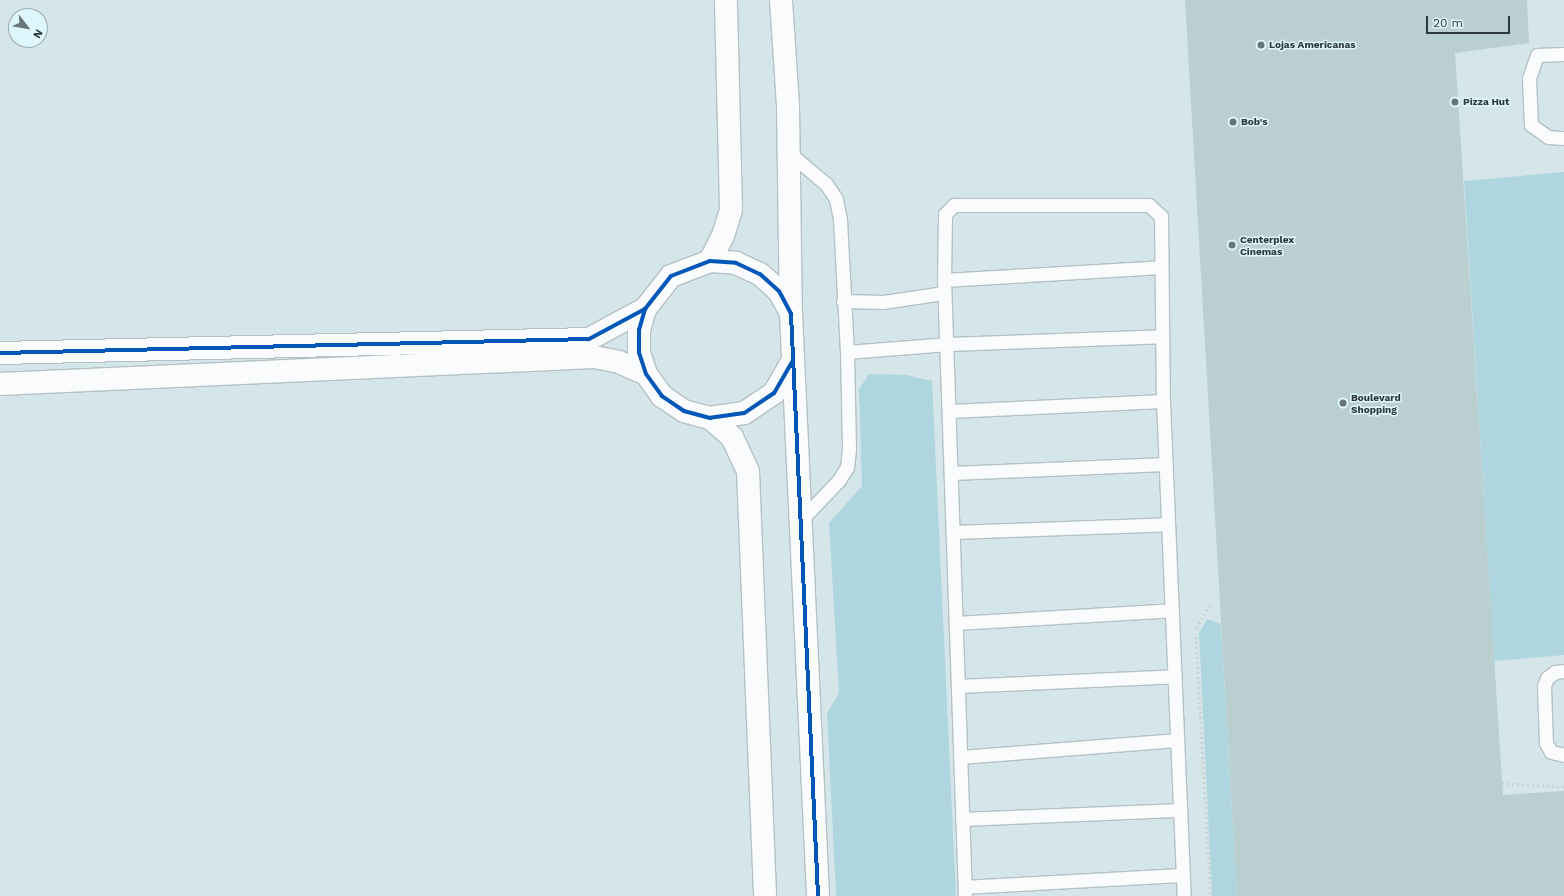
<!DOCTYPE html>
<style>
body{margin:0}
#map{position:relative;width:1564px;height:896px;overflow:hidden;background:#d5e6ea;font-family:"Work Sans",sans-serif}
div>[style]{position:absolute}
.green>*{inset:0;background:#afd6df}
.building>*{inset:0;background:#bacfcf}
.path>*{height:2.5px;margin-top:-1.25px;transform-origin:0;background:repeating-linear-gradient(90deg,#ccd2d3 0 2px,transparent 0 5px)}
.roads{filter:drop-shadow(1px 0 #b4c1c4) drop-shadow(-1px 0 #b4c1c4) drop-shadow(0 1px #b4c1c4) drop-shadow(0 -1px #b4c1c4)}
.lane>*{height:13px;margin:-6.5px;padding:0 6.5px;transform-origin:6.5px;border-radius:6.5px;background:#f9fbfc}
.street>*{height:22px;margin:-11px;padding:0 11px;transform-origin:11px;border-radius:11px;background:#f9fbfc}
.cycleway>*{height:4px;margin:-2px;padding:0 2px;transform-origin:2px;border-radius:2px;background:#0057b8}
.dots>*{width:11px;height:11px;translate:-50% -50%;box-sizing:border-box;border:2px solid #def7fd;border-radius:50%}
span{translate:-50% -50%;white-space:nowrap;text-align:center;line-height:1.15;-webkit-text-stroke:3px #def7fd;paint-order:stroke}
.poi-label{font-size:10px;color:#2d393c;font-weight:700}
.left{translate:0 -50%;text-align:left}
.north{position:absolute;left:8px;top:8px;width:40px;height:40px;box-sizing:border-box;background:#def7fd;border:1px solid #97abb0;border-radius:50%;rotate:121deg;font-size:11px;font-weight:700;line-height:16px;text-align:center;color:#2d393c}
.north::after{content:'';display:block;margin:auto;width:14px;height:18px;background:#687679;clip-path:polygon(50% 0,100% 100%,50% 72%,0 100%)}
.scale{position:absolute;left:1426px;top:16px;width:84px;height:18px;box-sizing:border-box;border:2px solid #2d393c;border-top:0;padding-left:5px;font-size:12px;line-height:14px;white-space:nowrap;color:#2d393c;-webkit-text-stroke:3px #def7fd;paint-order:stroke}
</style>
<div id="map">
<div class="green">
<i style="clip-path:polygon(1564px 172px,1564px 655px,1494px 661px,1464px 181px)"></i>
<i style="clip-path:polygon(869px 374px,906px 375px,932px 381px,956px 896px,836px 896px,827px 713px,839px 693px,829px 523px,862px 486px,859px 389px)"></i>
<i style="clip-path:polygon(1207px 619px,1221px 624px,1237px 896px,1212px 896px,1199px 633px)"></i>
</div>
<div class="building">
<i style="clip-path:polygon(1185px 0,1527px 0,1529px 43px,1455px 53px,1503px 795px,1564px 791px,1564px 896px,1237px 896px)"></i>
</div>
<div class="path">
<i style="left:1196px;top:628px;width:27px;rotate:-59deg"></i>
<i style="left:1196px;top:637px;width:259px;rotate:86.7deg"></i>
<i style="left:1502px;top:783px;width:62px;rotate:3.7deg"></i>
</div>
<div class="roads">
<div class="lane">
<i style="left:1564px;top:54px;width:27px;rotate:178deg"></i>
<i style="left:1537px;top:55px;width:24px;rotate:109deg"></i>
<i style="left:1529px;top:78px;width:47px;rotate:87.6deg"></i>
<i style="left:1531px;top:125px;width:21px;rotate:35deg"></i>
<i style="left:1548px;top:137px;width:16px;rotate:4deg"></i>
<i style="left:788px;top:152px;width:50px;rotate:40.1deg"></i>
<i style="left:826px;top:184px;width:18px;rotate:56deg"></i>
<i style="left:836px;top:199px;width:20px;rotate:79deg"></i>
<i style="left:840px;top:219px;width:133px;rotate:87deg"></i>
<i style="left:847px;top:352px;width:97px;rotate:88.8deg"></i>
<i style="left:849px;top:449px;width:18px;rotate:96deg"></i>
<i style="left:847px;top:467px;width:15px;rotate:122deg"></i>
<i style="left:839px;top:480px;width:55px;rotate:133.5deg"></i>
<i style="left:944px;top:280px;width:217px;rotate:-3.4deg"></i>
<i style="left:843px;top:301px;width:40px;rotate:1.4deg"></i>
<i style="left:883px;top:302px;width:62px;rotate:-8.4deg"></i>
<i style="left:847px;top:352px;width:101px;rotate:-4.5deg"></i>
<i style="left:948px;top:344px;width:214px;rotate:-2.1deg"></i>
<i style="left:950px;top:411px;width:213px;rotate:-2.7deg"></i>
<i style="left:952px;top:473px;width:214px;rotate:-2.4deg"></i>
<i style="left:954px;top:532px;width:214px;rotate:-2.1deg"></i>
<i style="left:956px;top:623px;width:216px;rotate:-3.4deg"></i>
<i style="left:1564px;top:671px;width:9px;rotate:174deg"></i>
<i style="left:1555px;top:672px;width:10px;rotate:143deg"></i>
<i style="left:1547px;top:678px;width:9px;rotate:111deg"></i>
<i style="left:1544px;top:686px;width:57px;rotate:88deg"></i>
<i style="left:1546px;top:743px;width:10px;rotate:61deg"></i>
<i style="left:1551px;top:752px;width:13px;rotate:13deg"></i>
<i style="left:958px;top:686px;width:217px;rotate:-2.6deg"></i>
<i style="left:960px;top:757px;width:218px;rotate:-4.5deg"></i>
<i style="left:962px;top:819px;width:218px;rotate:-2.4deg"></i>
<i style="left:965px;top:887px;width:218px;rotate:-3.2deg"></i>
<i style="left:965px;top:896px;width:616px;rotate:-91.95deg"></i>
<i style="left:944px;top:280px;width:66px;rotate:-89.1deg"></i>
<i style="left:945px;top:214px;width:13px;rotate:-45deg"></i>
<i style="left:954px;top:205px;width:195px"></i>
<i style="left:1149px;top:205px;width:16px;rotate:43deg"></i>
<i style="left:1161px;top:216px;width:185px;rotate:89.4deg"></i>
<i style="left:1163px;top:401px;width:495px;rotate:87.6deg"></i>
</div>
<div class="street">
<i style="left:781px;top:0;width:106px;rotate:86.2deg"></i>
<i style="left:788px;top:106px;width:205px;rotate:89.2deg"></i>
<i style="left:710px;top:261px;width:28px;rotate:-63deg"></i>
<i style="left:723px;top:236px;width:28px;rotate:-73deg"></i>
<i style="left:731px;top:209px;width:209px;rotate:-91.4deg"></i>
<i style="left:0;top:353px;width:589px;rotate:-1.36deg"></i>
<i style="left:589px;top:339px;width:64px;rotate:-28.2deg"></i>
<i style="left:792px;top:362px;width:36px;rotate:120deg"></i>
<i style="left:774px;top:393px;width:36px;rotate:146deg"></i>
<i style="left:744px;top:413px;width:34px;rotate:172deg"></i>
<i style="left:710px;top:418px;width:27px;rotate:-165deg"></i>
<i style="left:684px;top:411px;width:27px;rotate:-146deg"></i>
<i style="left:662px;top:396px;width:27px;rotate:-126deg"></i>
<i style="left:646px;top:374px;width:22px;rotate:-108deg"></i>
<i style="left:639px;top:353px;width:23px;rotate:-90deg"></i>
<i style="left:639px;top:330px;width:22px;rotate:-74deg"></i>
<i style="left:645px;top:309px;width:42px;rotate:-51.8deg"></i>
<i style="left:671px;top:276px;width:42px;rotate:-21deg"></i>
<i style="left:710px;top:261px;width:26px;rotate:4deg"></i>
<i style="left:736px;top:263px;width:26px;rotate:25deg"></i>
<i style="left:760px;top:274px;width:25px;rotate:42deg"></i>
<i style="left:779px;top:291px;width:26px;rotate:62deg"></i>
<i style="left:791px;top:314px;width:583px;rotate:87.34deg"></i>
<i style="left:0;top:384px;width:595px;rotate:-2.6deg"></i>
<i style="left:594px;top:357px;width:25px;rotate:11deg"></i>
<i style="left:619px;top:362px;width:30px;rotate:24deg"></i>
<i style="left:710px;top:418px;width:29px;rotate:41deg"></i>
<i style="left:732px;top:437px;width:38px;rotate:65deg"></i>
<i style="left:748px;top:471px;width:425px;rotate:87.7deg"></i>
</div>
</div>
<div class="cycleway">
<i style="left:0;top:353px;width:589px;rotate:-1.36deg"></i>
<i style="left:589px;top:339px;width:64px;rotate:-28.2deg"></i>
<i style="left:792px;top:362px;width:36px;rotate:120deg"></i>
<i style="left:774px;top:393px;width:36px;rotate:146deg"></i>
<i style="left:744px;top:413px;width:34px;rotate:172deg"></i>
<i style="left:710px;top:418px;width:27px;rotate:-165deg"></i>
<i style="left:684px;top:411px;width:27px;rotate:-146deg"></i>
<i style="left:662px;top:396px;width:27px;rotate:-126deg"></i>
<i style="left:646px;top:374px;width:22px;rotate:-108deg"></i>
<i style="left:639px;top:353px;width:23px;rotate:-90deg"></i>
<i style="left:639px;top:330px;width:22px;rotate:-74deg"></i>
<i style="left:645px;top:309px;width:42px;rotate:-51.8deg"></i>
<i style="left:671px;top:276px;width:42px;rotate:-21deg"></i>
<i style="left:710px;top:261px;width:26px;rotate:4deg"></i>
<i style="left:736px;top:263px;width:26px;rotate:25deg"></i>
<i style="left:760px;top:274px;width:25px;rotate:42deg"></i>
<i style="left:779px;top:291px;width:26px;rotate:62deg"></i>
<i style="left:791px;top:314px;width:583px;rotate:87.34deg"></i>
</div>
<div class="dots">
<i style="left:1261px;top:45px;background:#687679"></i>
<i style="left:1455px;top:102px;background:#687679"></i>
<i style="left:1233px;top:122px;background:#687679"></i>
<i style="left:1232px;top:245px;background:#687679"></i>
<i style="left:1343px;top:403px;background:#687679"></i>
</div>
<div class="poi-label">
<span class="left" style="left:1269px;top:45px">Lojas Americanas</span>
<span class="left" style="left:1463px;top:102px">Pizza Hut</span>
<span class="left" style="left:1241px;top:122px">Bob's</span>
<span class="left" style="left:1240px;top:245px">Centerplex<br>Cinemas</span>
<span class="left" style="left:1351px;top:403px">Boulevard<br>Shopping</span>
</div>
<div class="north">N</div>
<div class="scale">20 m</div>
</div>
